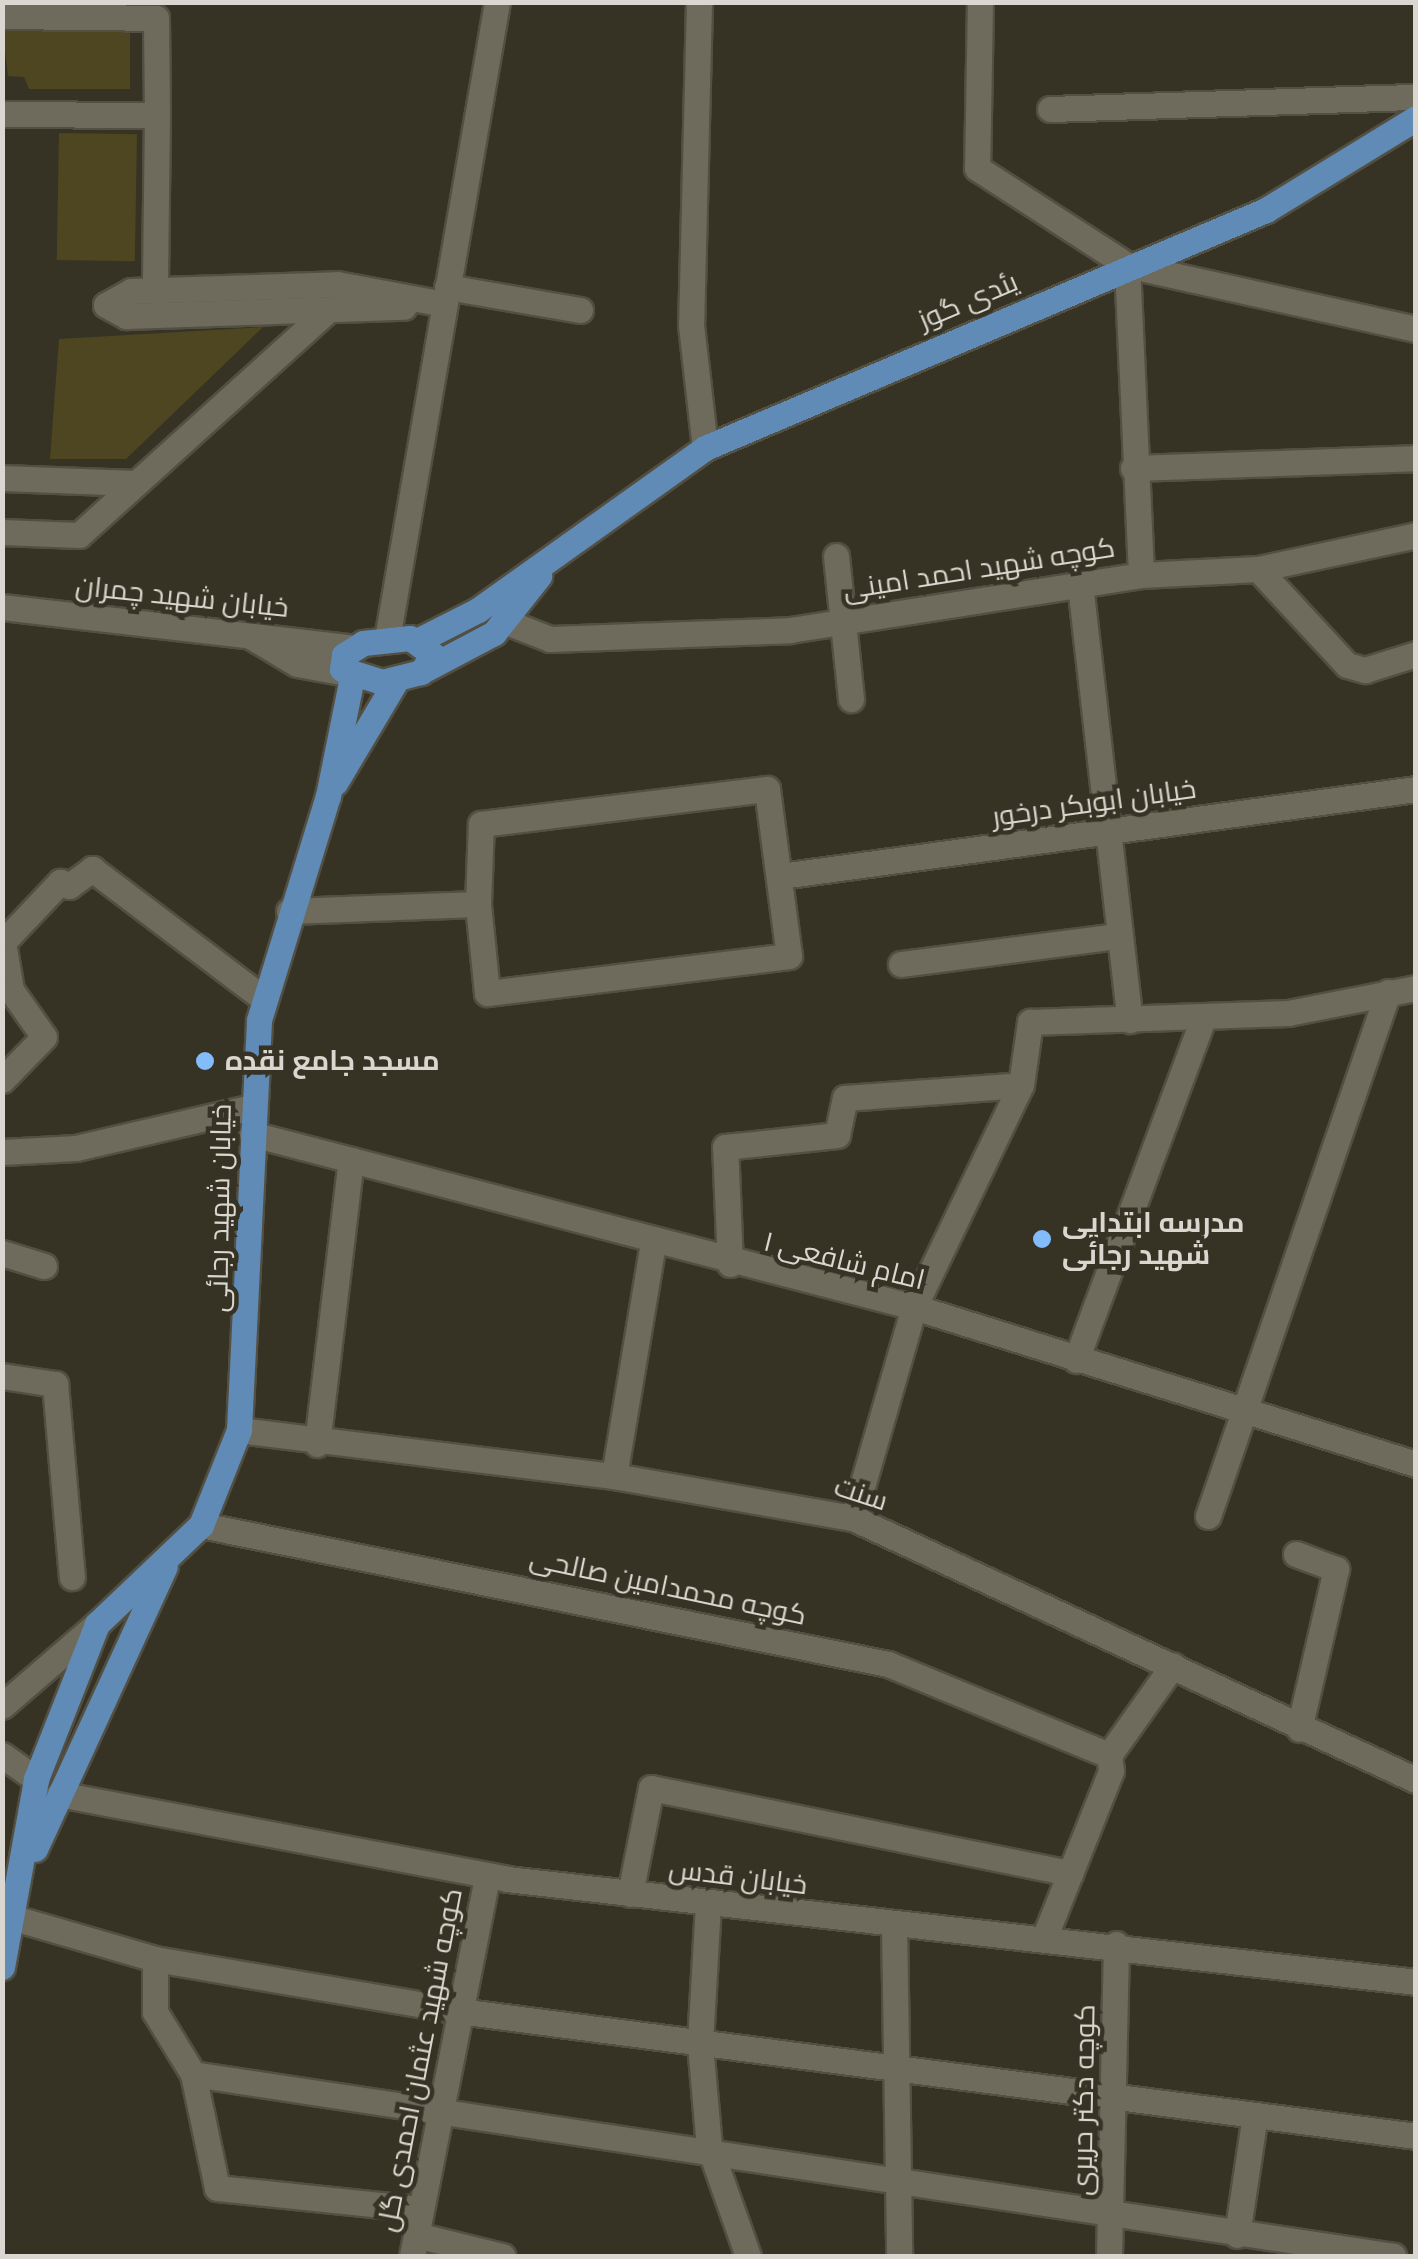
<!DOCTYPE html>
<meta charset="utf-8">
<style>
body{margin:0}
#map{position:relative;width:1418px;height:2259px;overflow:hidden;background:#363325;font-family:Roboto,Cairo,sans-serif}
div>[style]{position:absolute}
.green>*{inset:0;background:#4e4621;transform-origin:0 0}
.roads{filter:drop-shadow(2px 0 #524f43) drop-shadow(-2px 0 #524f43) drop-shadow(0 2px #524f43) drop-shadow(0 -2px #524f43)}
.minor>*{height:25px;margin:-12.5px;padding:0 12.5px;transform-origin:12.5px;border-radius:12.5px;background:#6e6b5c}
.major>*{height:25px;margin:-12.5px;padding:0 12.5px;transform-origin:12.5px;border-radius:12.5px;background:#5f8bb6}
.dots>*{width:28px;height:28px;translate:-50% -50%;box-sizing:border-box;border:5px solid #363325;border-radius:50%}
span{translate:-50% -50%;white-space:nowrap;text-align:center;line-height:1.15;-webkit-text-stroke:9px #363325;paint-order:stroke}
.street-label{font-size:28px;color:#d9d7cf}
.poi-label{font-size:28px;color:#d9d7cf;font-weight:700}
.left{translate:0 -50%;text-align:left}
.frame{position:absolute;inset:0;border:5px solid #d9d7cf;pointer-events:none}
</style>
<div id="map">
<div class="green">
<i style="clip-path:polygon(2px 28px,130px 28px,130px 89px,29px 89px,24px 77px,8px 76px)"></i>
<i style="left:59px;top:133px;width:78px;height:127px;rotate:1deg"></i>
<i style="clip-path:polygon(263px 327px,126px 459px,50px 459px,59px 339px)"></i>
</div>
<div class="roads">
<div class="minor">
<i style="left:699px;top:2px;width:323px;rotate:91.4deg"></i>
<i style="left:691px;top:325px;width:124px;rotate:83.5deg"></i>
<i style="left:980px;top:2px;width:166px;rotate:91deg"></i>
<i style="left:977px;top:168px;width:179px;rotate:32.9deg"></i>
<i style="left:1127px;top:265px;width:296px;rotate:12.5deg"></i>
<i style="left:2px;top:16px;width:154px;rotate:0.7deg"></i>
<i style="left:156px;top:18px;width:97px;rotate:89.4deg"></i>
<i style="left:1050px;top:109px;width:366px;rotate:-1.9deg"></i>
<i style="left:2px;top:114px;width:155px;rotate:0.4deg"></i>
<i style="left:157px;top:115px;width:175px;rotate:90.7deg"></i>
<i style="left:1127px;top:265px;width:310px;rotate:87.4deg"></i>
<i style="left:447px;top:287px;width:135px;rotate:9.8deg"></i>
<i style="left:106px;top:305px;width:29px;rotate:-29deg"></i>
<i style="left:131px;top:291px;width:206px;rotate:-1.9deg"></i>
<i style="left:337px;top:284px;width:109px;rotate:10.6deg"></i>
<i style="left:106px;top:305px;width:23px;rotate:29deg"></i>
<i style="left:126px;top:316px;width:278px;rotate:-1.9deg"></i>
<i style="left:1133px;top:468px;width:283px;rotate:-2deg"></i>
<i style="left:2px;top:478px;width:133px;rotate:2.2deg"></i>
<i style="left:2px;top:532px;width:77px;rotate:2.2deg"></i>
<i style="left:79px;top:535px;width:334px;rotate:-42.1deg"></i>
<i style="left:836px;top:556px;width:144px;rotate:84deg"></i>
<i style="left:1258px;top:569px;width:131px;rotate:47.2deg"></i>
<i style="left:1347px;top:665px;width:19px;rotate:16deg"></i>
<i style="left:1365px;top:670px;width:53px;rotate:-17.4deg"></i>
<i style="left:1080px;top:584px;width:439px;rotate:83.5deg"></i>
<i style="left:2px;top:607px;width:354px;rotate:6.6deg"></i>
<i style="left:504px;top:621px;width:49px;rotate:21.4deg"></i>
<i style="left:550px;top:639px;width:240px;rotate:-2.1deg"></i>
<i style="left:790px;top:630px;width:355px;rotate:-8.9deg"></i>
<i style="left:1141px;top:575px;width:117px;rotate:-2.9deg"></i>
<i style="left:1258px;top:569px;width:162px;rotate:-12.1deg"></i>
<i style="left:252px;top:637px;width:52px;rotate:31deg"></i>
<i style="left:297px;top:664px;width:50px;rotate:10.4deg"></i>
<i style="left:387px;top:639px;width:646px;rotate:-80.2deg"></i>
<i style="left:781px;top:876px;width:641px;rotate:-7.8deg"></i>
<i style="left:289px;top:911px;width:189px;rotate:-2.1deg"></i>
<i style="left:478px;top:904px;width:80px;rotate:-87.9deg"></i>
<i style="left:481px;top:824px;width:288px;rotate:-7deg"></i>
<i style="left:767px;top:789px;width:168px;rotate:82.5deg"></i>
<i style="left:789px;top:956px;width:304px;rotate:173deg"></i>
<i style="left:487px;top:993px;width:89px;rotate:-95.8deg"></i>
<i style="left:2px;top:936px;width:55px;rotate:80.5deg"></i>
<i style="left:11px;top:990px;width:57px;rotate:54.9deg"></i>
<i style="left:44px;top:1037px;width:60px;rotate:134.3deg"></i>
<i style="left:6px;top:939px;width:79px;rotate:-46.5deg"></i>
<i style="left:60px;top:882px;width:10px;rotate:24deg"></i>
<i style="left:69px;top:886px;width:29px;rotate:-36deg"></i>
<i style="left:92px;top:869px;width:216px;rotate:37.1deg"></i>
<i style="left:901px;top:964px;width:218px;rotate:-7.4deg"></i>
<i style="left:252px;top:1134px;width:684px;rotate:14.65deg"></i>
<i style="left:914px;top:1307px;width:526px;rotate:17.37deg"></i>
<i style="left:2px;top:1152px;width:74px;rotate:-3.1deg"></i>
<i style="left:76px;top:1148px;width:181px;rotate:-13.1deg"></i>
<i style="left:2px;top:1253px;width:44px;rotate:17.2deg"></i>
<i style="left:730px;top:1264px;width:117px;rotate:-92.4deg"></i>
<i style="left:725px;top:1147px;width:113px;rotate:-6.1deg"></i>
<i style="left:837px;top:1135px;width:38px;rotate:-78deg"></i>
<i style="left:845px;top:1098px;width:176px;rotate:-4.2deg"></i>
<i style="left:1076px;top:1360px;width:364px;rotate:-69.6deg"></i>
<i style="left:2px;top:1376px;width:54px;rotate:8.6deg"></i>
<i style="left:55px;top:1384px;width:194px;rotate:85deg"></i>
<i style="left:239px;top:1430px;width:378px;rotate:7deg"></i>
<i style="left:614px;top:1476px;width:243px;rotate:10deg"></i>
<i style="left:853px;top:1518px;width:621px;rotate:24.96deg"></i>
<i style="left:317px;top:1444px;width:286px;rotate:-83.2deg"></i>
<i style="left:614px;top:1476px;width:236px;rotate:-80.5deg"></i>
<i style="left:1208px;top:1516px;width:554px;rotate:-71.04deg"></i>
<i style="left:853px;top:1518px;width:220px;rotate:-73.9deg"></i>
<i style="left:914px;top:1307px;width:246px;rotate:-64.3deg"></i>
<i style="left:1021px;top:1085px;width:64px;rotate:-81.9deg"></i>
<i style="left:1030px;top:1022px;width:258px;rotate:-2deg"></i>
<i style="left:1288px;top:1013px;width:130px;rotate:-11.1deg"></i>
<i style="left:201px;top:1525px;width:701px;rotate:11.44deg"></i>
<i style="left:888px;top:1664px;width:239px;rotate:22.4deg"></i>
<i style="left:1296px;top:1554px;width:43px;rotate:20.6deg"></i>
<i style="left:1336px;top:1569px;width:164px;rotate:103deg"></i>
<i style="left:2px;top:1706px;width:125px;rotate:-40.8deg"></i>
<i style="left:2px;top:1755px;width:42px;rotate:35.2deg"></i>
<i style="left:59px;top:1794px;width:456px;rotate:10.7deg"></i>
<i style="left:507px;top:1879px;width:915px;rotate:6.46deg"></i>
<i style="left:630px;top:1894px;width:108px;rotate:-78.8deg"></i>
<i style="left:651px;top:1788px;width:428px;rotate:11.5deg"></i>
<i style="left:708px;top:1904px;width:140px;rotate:93.3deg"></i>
<i style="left:700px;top:2044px;width:102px;rotate:85deg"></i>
<i style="left:709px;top:2146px;width:117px;rotate:70.5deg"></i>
<i style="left:14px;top:1918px;width:147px;rotate:16.2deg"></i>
<i style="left:155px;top:1959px;width:308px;rotate:9.7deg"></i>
<i style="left:459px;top:2011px;width:965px;rotate:7.44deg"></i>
<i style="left:894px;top:1923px;width:333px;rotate:89.1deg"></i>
<i style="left:1045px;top:1936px;width:178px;rotate:-68.2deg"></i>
<i style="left:1111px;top:1771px;width:16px;rotate:-97deg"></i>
<i style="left:1109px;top:1755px;width:110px;rotate:-54.6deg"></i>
<i style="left:155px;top:1959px;width:53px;rotate:90deg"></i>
<i style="left:155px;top:2012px;width:73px;rotate:58.5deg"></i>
<i style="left:193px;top:2074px;width:116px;rotate:78.1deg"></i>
<i style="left:217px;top:2188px;width:205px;rotate:5.9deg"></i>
<i style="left:193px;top:2074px;width:1214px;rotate:8.62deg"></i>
<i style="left:416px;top:2235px;width:89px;rotate:13.7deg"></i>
<i style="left:1237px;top:2235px;width:121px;rotate:-81.5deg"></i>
<i style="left:412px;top:2256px;width:387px;rotate:-78.8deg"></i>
<i style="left:1109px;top:2256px;width:312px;rotate:-88.7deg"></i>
</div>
<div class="major">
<i style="left:410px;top:638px;width:29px;rotate:36deg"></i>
<i style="left:433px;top:655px;width:21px;rotate:125deg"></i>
<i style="left:421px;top:672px;width:40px;rotate:165.6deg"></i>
<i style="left:382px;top:682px;width:42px;rotate:-162deg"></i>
<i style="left:342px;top:669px;width:14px;rotate:-82deg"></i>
<i style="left:344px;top:655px;width:22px;rotate:-32deg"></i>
<i style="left:363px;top:643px;width:47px;rotate:-6.1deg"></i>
<i style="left:419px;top:640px;width:66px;rotate:-27deg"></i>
<i style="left:478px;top:610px;width:279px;rotate:-35.5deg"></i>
<i style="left:705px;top:448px;width:609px;rotate:-22.99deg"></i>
<i style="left:1266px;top:210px;width:176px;rotate:-31.5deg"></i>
<i style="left:426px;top:669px;width:77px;rotate:-27.9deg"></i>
<i style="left:494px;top:633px;width:73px;rotate:-51.7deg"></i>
<i style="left:335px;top:783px;width:121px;rotate:-59.2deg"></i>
<i style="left:35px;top:1849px;width:311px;rotate:-65.3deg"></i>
<i style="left:2px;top:1967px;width:191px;rotate:-79.7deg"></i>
<i style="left:36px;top:1779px;width:167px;rotate:-68.5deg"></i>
<i style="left:97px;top:1624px;width:144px;rotate:-43.6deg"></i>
<i style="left:201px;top:1525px;width:102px;rotate:-68.2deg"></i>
<i style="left:239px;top:1430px;width:410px;rotate:-87.2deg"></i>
<i style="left:259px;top:1020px;width:234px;rotate:-72.9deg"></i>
<i style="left:328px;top:796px;width:121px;rotate:-78.6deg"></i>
</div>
</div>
<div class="dots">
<i style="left:205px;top:1061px;background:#83bcfb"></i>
<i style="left:1042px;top:1239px;background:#83bcfb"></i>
</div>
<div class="street-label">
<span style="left:968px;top:301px;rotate:-23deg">یئدی گوز</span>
<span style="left:979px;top:569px;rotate:-9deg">کوچه شهید احمد امینی</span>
<span style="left:182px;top:597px;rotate:6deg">خیابان شهید چمران</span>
<span style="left:1094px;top:803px;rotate:-8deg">خیابان ابوبکر درخور</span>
<span style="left:220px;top:1208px;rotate:-89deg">خیابان شهید رجائی</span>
<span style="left:844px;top:1261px;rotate:14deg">امام شافعی ۱</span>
<span style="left:861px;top:1494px;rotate:18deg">سنت</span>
<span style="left:668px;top:1587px;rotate:12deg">کوچه محمدامین صالحی</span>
<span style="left:738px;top:1877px;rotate:7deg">خیابان قدس</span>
<span style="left:420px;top:2060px;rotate:-79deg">کوچه شهید عثمان احمدی گل</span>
<span style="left:1084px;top:2100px;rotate:-89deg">کوچه دکتر حریری</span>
</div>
<div class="poi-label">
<span class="left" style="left:225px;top:1061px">مسجد جامع نقده</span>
<span class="left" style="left:1062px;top:1239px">مدرسه ابتدایی<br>شهید رجائی</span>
</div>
<div class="frame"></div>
</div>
